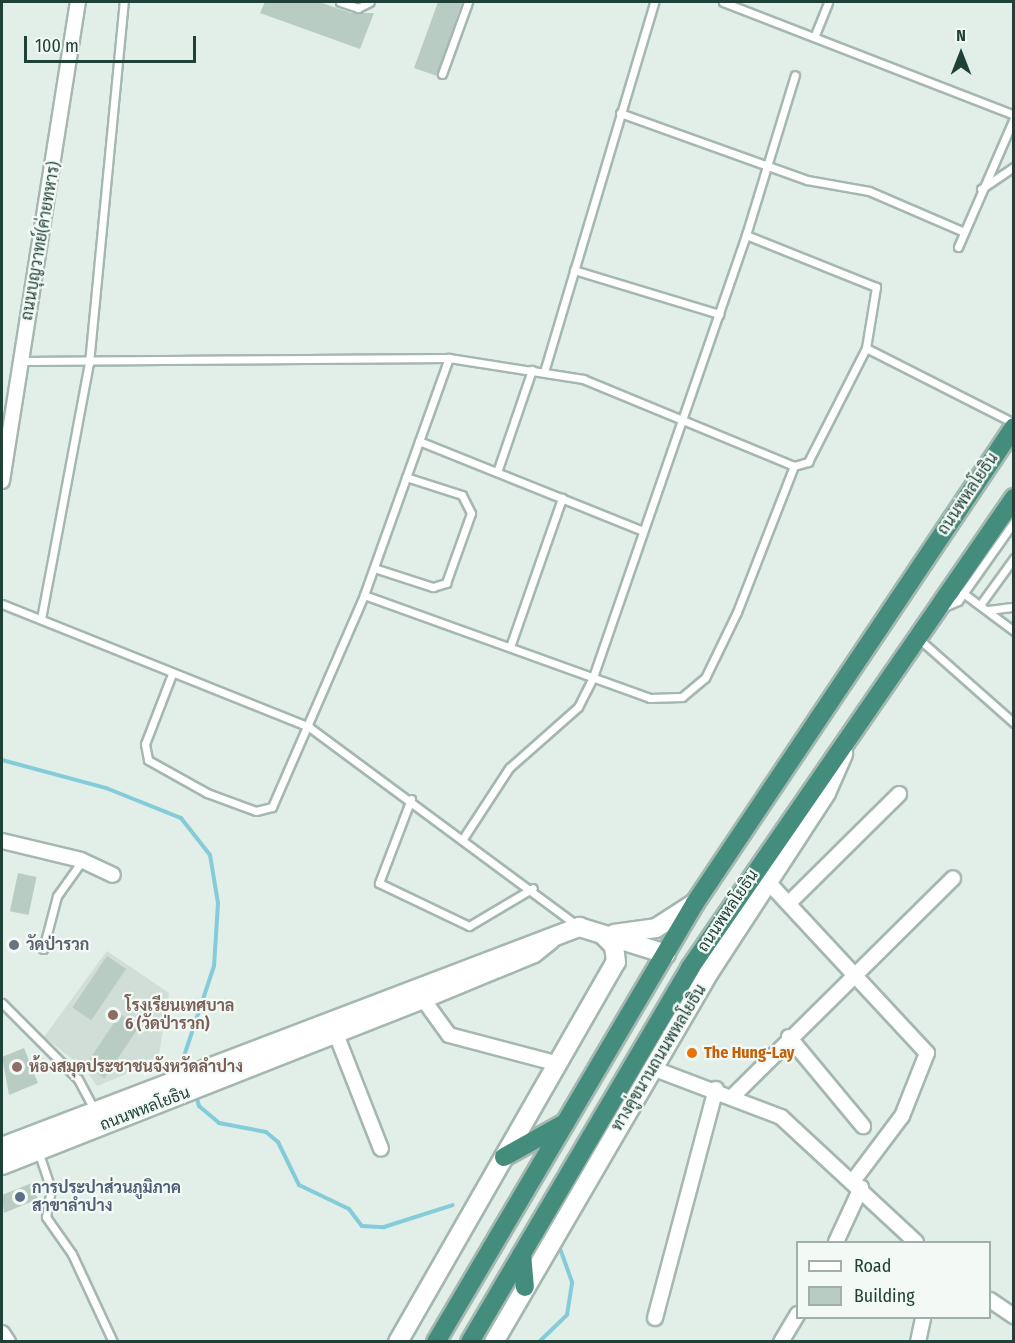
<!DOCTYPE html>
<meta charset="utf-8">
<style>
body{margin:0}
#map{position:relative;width:1015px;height:1343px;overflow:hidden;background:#e2eee8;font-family:"Fira Sans Condensed",Sarabun,sans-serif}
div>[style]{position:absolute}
.built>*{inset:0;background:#d0ded7}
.stream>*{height:4px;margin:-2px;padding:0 2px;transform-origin:2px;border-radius:2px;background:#84ccd9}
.building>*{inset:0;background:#b9ccc4;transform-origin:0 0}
.roads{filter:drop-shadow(2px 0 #a4b7b0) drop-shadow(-2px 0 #a4b7b0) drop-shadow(0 2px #a4b7b0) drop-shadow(0 -2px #a4b7b0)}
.service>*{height:7px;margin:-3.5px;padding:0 3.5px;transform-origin:3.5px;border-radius:3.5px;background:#fff}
.minor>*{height:14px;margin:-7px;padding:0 7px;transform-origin:7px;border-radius:7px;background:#fff}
.secondary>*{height:18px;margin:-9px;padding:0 9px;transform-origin:9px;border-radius:9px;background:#fff}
.trunk>*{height:18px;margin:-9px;padding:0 9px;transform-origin:9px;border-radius:9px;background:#448c7c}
.dots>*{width:16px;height:16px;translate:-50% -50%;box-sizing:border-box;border:3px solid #f3faf6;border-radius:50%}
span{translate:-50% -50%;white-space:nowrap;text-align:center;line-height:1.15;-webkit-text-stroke:4.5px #f3faf6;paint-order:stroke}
.street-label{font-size:16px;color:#204138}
.worship-label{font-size:16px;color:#5b616d;font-weight:700}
.left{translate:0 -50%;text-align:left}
.education-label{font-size:16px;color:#785e54;font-weight:700}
.food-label{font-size:16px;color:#c56008;font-weight:700}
.service-label{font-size:16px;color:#4e5e75;font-weight:700}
.frame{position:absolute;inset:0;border:3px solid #204138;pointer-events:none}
.legend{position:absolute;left:796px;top:1241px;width:195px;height:78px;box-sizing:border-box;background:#f3faf6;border:2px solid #9fb0aa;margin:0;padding:8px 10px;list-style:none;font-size:18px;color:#204138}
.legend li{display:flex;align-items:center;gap:12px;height:30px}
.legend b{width:30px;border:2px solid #9fb0aa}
.north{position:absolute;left:931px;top:24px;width:60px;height:60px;-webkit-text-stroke:4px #f3faf6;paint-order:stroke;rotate:0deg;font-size:16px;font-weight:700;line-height:24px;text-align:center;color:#204138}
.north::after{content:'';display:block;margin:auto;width:21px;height:27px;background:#204138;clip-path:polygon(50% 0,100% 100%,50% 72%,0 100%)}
.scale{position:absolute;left:24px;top:36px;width:172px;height:27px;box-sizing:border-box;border:3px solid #204138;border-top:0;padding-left:8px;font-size:18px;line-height:21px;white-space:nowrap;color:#204138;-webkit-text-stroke:4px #f3faf6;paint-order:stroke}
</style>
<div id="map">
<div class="built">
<i style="clip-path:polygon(107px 951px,169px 993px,158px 1061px,97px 1086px,85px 1069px,44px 1037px)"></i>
</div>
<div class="stream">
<i style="left:2px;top:760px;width:108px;rotate:15.1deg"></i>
<i style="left:106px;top:788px;width:81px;rotate:21.8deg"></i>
<i style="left:181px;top:818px;width:47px;rotate:51.9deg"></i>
<i style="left:210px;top:855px;width:49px;rotate:80.5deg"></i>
<i style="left:218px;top:903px;width:63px;rotate:93.6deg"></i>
<i style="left:214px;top:966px;width:95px;rotate:108.4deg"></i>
<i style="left:184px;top:1056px;width:15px;rotate:70deg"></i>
<i style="left:196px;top:1095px;width:11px;rotate:75deg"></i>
<i style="left:199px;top:1106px;width:26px;rotate:40deg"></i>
<i style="left:219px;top:1123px;width:48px;rotate:10.8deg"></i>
<i style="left:266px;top:1132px;width:16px;rotate:40deg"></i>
<i style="left:278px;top:1142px;width:48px;rotate:64deg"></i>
<i style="left:299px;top:1185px;width:55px;rotate:25.6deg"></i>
<i style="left:349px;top:1209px;width:21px;rotate:53deg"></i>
<i style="left:362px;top:1226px;width:22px;rotate:3deg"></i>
<i style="left:384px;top:1227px;width:72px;rotate:-17.7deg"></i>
<i style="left:539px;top:1342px;width:39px;rotate:-44deg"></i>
<i style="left:567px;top:1315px;width:33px;rotate:-81deg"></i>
<i style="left:572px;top:1282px;width:41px;rotate:-109.7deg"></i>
</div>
<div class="building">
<i style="clip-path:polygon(265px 2px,319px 2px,351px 13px,374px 13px,360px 49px,260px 13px)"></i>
<i style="clip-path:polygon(438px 2px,462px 2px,437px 76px,414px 68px)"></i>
<i style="left:18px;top:873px;width:19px;height:39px;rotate:12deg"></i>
<i style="left:107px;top:956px;width:23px;height:62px;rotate:34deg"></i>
<i style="left:120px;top:1014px;width:23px;height:62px;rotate:34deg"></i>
<i style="clip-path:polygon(24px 1048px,38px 1083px,9px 1095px,2px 1057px)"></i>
<i style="clip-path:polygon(32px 1183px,38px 1199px,4px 1213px,2px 1195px)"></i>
</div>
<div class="roads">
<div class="service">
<i style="left:340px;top:2px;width:19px;rotate:18deg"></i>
<i style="left:358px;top:8px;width:13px;rotate:-27deg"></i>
<i style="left:723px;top:2px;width:312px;rotate:21.2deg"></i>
<i style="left:815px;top:35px;width:35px;rotate:-68deg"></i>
<i style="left:442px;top:74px;width:77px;rotate:-70.1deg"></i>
<i style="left:620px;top:113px;width:199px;rotate:19.7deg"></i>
<i style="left:807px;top:180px;width:63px;rotate:10.1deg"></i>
<i style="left:869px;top:191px;width:103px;rotate:23.3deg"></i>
<i style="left:981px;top:189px;width:40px;rotate:-34deg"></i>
<i style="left:958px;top:247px;width:141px;rotate:-66.5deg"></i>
<i style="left:574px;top:270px;width:152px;rotate:16.9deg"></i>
<i style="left:866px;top:348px;width:166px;rotate:26.9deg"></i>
<i style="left:21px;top:361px;width:428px;rotate:-0.4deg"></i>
<i style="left:449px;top:358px;width:136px;rotate:8.9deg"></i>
<i style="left:583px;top:379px;width:228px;rotate:22.4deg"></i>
<i style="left:794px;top:466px;width:15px;rotate:-16deg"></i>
<i style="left:808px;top:462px;width:128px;rotate:-63deg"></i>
<i style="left:866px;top:348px;width:62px;rotate:-80.7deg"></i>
<i style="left:876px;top:287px;width:140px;rotate:-158.2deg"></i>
<i style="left:544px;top:372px;width:386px;rotate:-73.4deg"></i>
<i style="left:419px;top:441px;width:238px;rotate:21.9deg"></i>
<i style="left:497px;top:472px;width:108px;rotate:-71.1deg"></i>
<i style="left:374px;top:568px;width:62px;rotate:17.9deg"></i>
<i style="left:433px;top:587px;width:14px;rotate:-17deg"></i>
<i style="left:446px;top:583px;width:74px;rotate:-70.3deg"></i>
<i style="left:471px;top:513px;width:20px;rotate:-117deg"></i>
<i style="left:462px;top:495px;width:59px;rotate:-162.2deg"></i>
<i style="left:963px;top:593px;width:64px;rotate:36.7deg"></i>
<i style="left:364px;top:595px;width:304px;rotate:19.8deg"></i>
<i style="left:650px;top:698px;width:32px;rotate:-2deg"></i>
<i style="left:682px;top:697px;width:30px;rotate:-40deg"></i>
<i style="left:705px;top:678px;width:73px;rotate:-64.1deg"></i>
<i style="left:737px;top:612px;width:157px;rotate:-68.7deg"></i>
<i style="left:2px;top:604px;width:331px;rotate:21.8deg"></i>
<i style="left:309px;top:727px;width:333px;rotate:36.5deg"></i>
<i style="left:980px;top:605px;width:58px;rotate:-54.1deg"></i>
<i style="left:944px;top:607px;width:15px;rotate:-23deg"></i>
<i style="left:958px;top:601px;width:97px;rotate:-54.7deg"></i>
<i style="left:988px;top:610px;width:26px;rotate:-7deg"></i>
<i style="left:41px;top:619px;width:260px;rotate:-79.4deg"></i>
<i style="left:89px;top:363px;width:363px;rotate:-84.5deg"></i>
<i style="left:919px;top:639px;width:127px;rotate:41.5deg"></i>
<i style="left:511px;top:644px;width:155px;rotate:-70.7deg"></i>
<i style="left:172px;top:674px;width:75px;rotate:111.1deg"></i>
<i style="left:145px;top:744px;width:16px;rotate:79deg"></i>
<i style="left:148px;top:760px;width:68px;rotate:29.2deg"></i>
<i style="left:207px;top:793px;width:52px;rotate:20.2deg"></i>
<i style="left:256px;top:811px;width:16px;rotate:-14deg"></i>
<i style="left:272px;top:807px;width:231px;rotate:-66.5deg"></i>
<i style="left:364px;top:595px;width:252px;rotate:-70.3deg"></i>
<i style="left:411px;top:799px;width:90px;rotate:110.9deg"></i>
<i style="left:379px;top:883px;width:100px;rotate:25.5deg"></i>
<i style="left:469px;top:926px;width:74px;rotate:-30.7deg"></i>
<i style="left:464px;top:837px;width:82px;rotate:-56.9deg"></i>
<i style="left:509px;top:768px;width:92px;rotate:-41.5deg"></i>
<i style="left:578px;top:707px;width:34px;rotate:-63deg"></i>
<i style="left:593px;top:677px;width:468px;rotate:-70.9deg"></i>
<i style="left:746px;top:235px;width:167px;rotate:-73deg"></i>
<i style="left:43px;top:949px;width:55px;rotate:-75.2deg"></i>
<i style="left:57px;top:896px;width:43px;rotate:-54.5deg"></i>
<i style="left:2px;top:1003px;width:107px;rotate:45deg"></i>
<i style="left:78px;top:1079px;width:36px;rotate:62deg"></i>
<i style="left:38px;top:1151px;width:40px;rotate:71.1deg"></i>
<i style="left:51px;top:1189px;width:28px;rotate:100deg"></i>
<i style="left:46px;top:1217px;width:45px;rotate:54.9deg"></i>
<i style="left:72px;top:1254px;width:97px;rotate:65deg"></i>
</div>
<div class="minor">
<i style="left:2px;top:481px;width:485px;rotate:-81deg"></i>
<i style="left:2px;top:841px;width:81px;rotate:13.5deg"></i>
<i style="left:81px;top:860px;width:35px;rotate:25deg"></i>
<i style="left:769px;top:883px;width:232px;rotate:47.1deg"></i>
<i style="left:927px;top:1053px;width:68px;rotate:111.6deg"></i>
<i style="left:902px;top:1116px;width:81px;rotate:127deg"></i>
<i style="left:789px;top:903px;width:155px;rotate:-44.7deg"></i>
<i style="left:423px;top:999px;width:44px;rotate:54.2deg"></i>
<i style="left:449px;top:1035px;width:114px;rotate:14.8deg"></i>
<i style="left:336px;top:1034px;width:123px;rotate:68.6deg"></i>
<i style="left:789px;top:1037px;width:116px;rotate:50.3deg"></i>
<i style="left:652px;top:1068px;width:138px;rotate:20.8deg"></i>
<i style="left:781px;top:1117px;width:184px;rotate:42.8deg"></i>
<i style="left:734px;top:1095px;width:308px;rotate:-44.7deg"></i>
<i style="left:836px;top:1242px;width:60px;rotate:-65.2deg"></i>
<i style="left:990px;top:1300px;width:29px;rotate:34deg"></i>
<i style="left:655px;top:1318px;width:237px;rotate:-75.1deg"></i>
<i style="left:2px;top:1333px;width:11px;rotate:56deg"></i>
<i style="left:781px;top:1342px;width:33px;rotate:-59deg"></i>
<i style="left:918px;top:1342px;width:25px;rotate:-78deg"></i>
</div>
<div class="secondary">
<i style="left:614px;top:934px;width:42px;rotate:-8.1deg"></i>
<i style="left:656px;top:928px;width:46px;rotate:-32.7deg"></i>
<i style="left:2px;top:1147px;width:618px;rotate:-20.87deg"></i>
<i style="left:579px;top:927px;width:91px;rotate:17.2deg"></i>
<i style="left:2px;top:1165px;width:453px;rotate:-21.5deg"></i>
<i style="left:423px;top:999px;width:120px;rotate:-22.5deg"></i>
<i style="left:534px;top:953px;width:22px;rotate:-39deg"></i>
<i style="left:398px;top:1342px;width:438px;rotate:-60.2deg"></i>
<i style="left:616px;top:962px;width:16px;rotate:-97deg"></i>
<i style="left:614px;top:946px;width:16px;rotate:-135deg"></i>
<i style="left:494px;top:1342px;width:426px;rotate:-59.8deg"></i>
<i style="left:708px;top:974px;width:216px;rotate:-56.9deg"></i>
<i style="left:826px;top:793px;width:43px;rotate:-66.4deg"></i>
</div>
<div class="trunk">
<i style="left:504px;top:1157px;width:70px;rotate:-29.1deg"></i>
<i style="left:522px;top:1254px;width:33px;rotate:85deg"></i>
<i style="left:436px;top:1342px;width:510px;rotate:-59.46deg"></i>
<i style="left:695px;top:903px;width:573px;rotate:-56.17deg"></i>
<i style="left:470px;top:1342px;width:434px;rotate:-59.5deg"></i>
<i style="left:690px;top:968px;width:571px;rotate:-55.42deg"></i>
</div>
</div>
<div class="dots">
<i style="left:14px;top:945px;background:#6b7280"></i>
<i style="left:113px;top:1015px;background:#8d6e63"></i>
<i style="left:692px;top:1053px;background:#e8710a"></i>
<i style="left:17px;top:1067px;background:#8d6e63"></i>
<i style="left:20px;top:1197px;background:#5c6f8a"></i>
</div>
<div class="street-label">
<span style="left:41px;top:241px;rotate:-80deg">ถนนบุญวาทย์(ค่ายทหาร)</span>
<span style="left:968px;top:494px;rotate:-56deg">ถนนพหลโยธิน</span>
<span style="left:728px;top:911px;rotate:-56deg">ถนนพหลโยธิน</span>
<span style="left:659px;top:1058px;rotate:-59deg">ทางคู่ขนานถนนพหลโยธิน</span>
<span style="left:145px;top:1109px;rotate:-21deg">ถนนพหลโยธิน</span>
</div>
<div class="worship-label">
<span class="left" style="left:26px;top:945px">วัดป่ารวก</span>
</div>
<div class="education-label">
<span class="left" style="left:125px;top:1015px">โรงเรียนเทศบาล<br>6 (วัดป่ารวก)</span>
<span class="left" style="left:29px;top:1067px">ห้องสมุดประชาชนจังหวัดลำปาง</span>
</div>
<div class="food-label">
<span class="left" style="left:704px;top:1053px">The Hung-Lay</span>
</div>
<div class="service-label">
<span class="left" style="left:32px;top:1197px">การประปาส่วนภูมิภาค<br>สาขาลำปาง</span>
</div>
<div class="frame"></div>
<ul class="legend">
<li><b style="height:8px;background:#fff"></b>Road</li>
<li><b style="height:16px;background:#b9ccc4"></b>Building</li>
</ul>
<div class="north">N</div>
<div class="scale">100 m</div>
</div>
